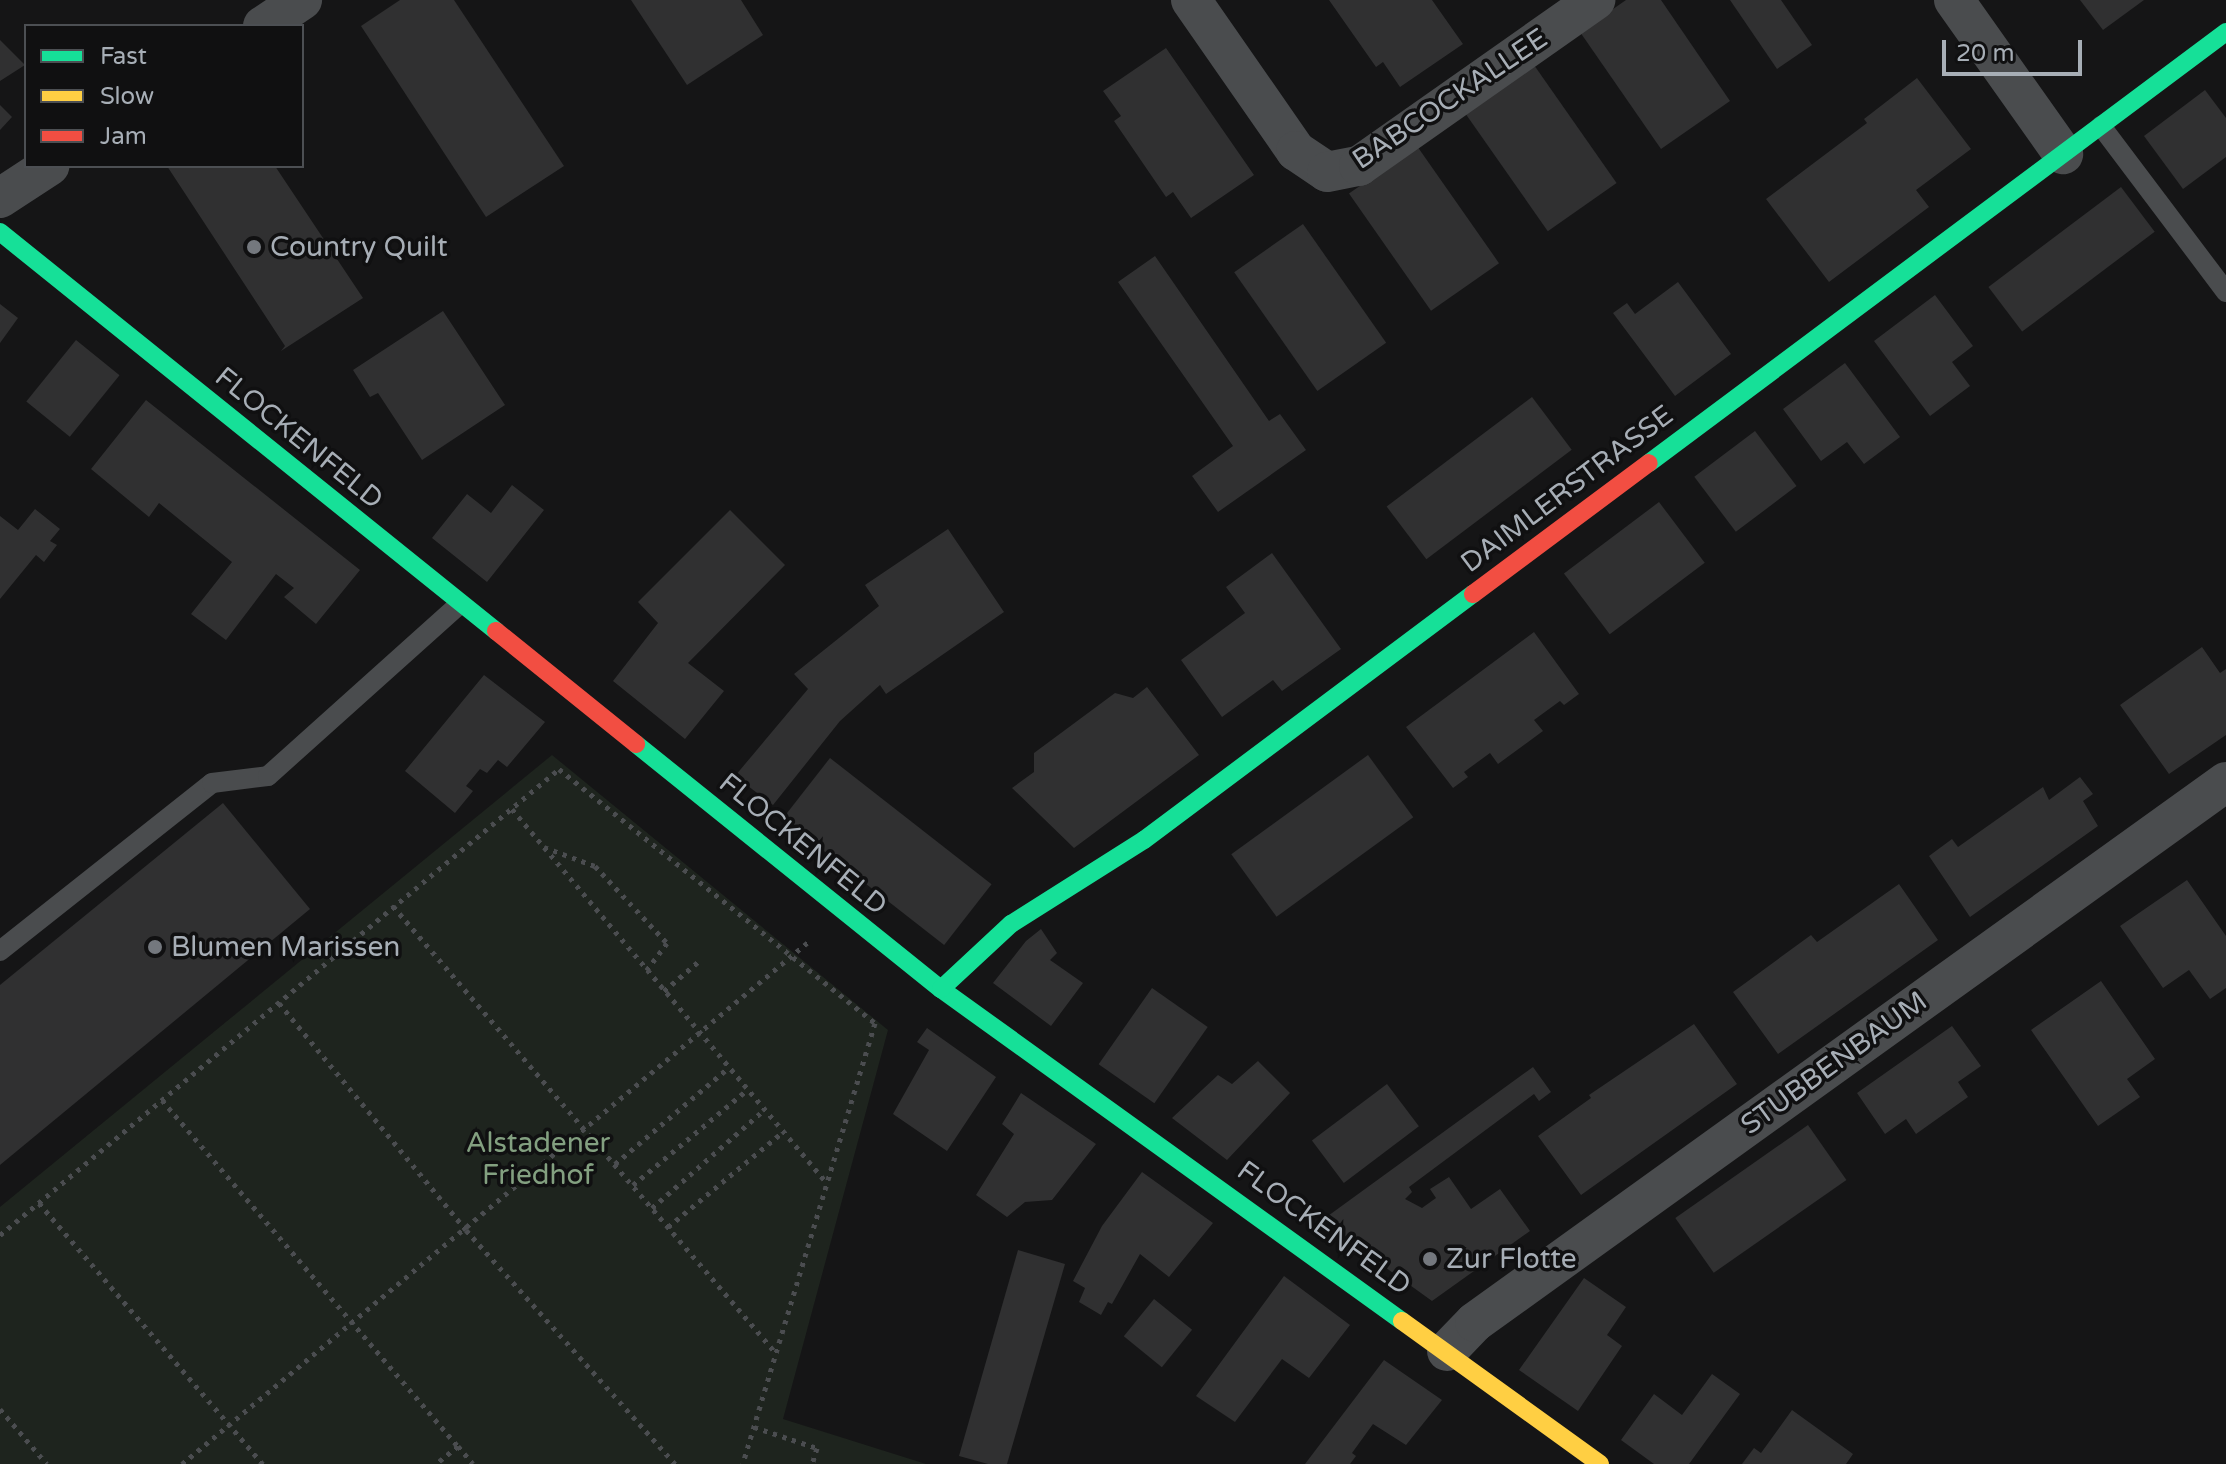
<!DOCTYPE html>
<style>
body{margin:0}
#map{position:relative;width:2226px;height:1464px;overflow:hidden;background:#151516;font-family:"Varela Round",sans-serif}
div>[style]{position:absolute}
.green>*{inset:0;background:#1e241e}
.building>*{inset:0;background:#303031;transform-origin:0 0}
.path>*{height:5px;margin-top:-2.5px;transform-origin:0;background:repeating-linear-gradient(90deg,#4b4d50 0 4px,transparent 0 10px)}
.lane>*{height:20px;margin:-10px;padding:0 10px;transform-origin:10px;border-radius:10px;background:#4a4c4e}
.street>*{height:40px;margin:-20px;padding:0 20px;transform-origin:20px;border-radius:20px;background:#4a4c4e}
.fast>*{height:18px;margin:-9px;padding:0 9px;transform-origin:9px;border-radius:9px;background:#16e098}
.slow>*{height:18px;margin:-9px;padding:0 9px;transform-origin:9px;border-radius:9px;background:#ffcf43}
.jam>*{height:18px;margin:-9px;padding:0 9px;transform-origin:9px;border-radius:9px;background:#f24e42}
.dots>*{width:22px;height:22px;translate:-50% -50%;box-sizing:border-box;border:4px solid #101011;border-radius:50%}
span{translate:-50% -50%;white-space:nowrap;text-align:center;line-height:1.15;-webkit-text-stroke:7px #101011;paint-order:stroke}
.street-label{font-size:28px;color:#a7aeb6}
.poi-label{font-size:28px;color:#a7aeb6}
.left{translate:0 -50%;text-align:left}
.park-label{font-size:28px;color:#83a080}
.legend{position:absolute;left:24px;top:24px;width:280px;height:144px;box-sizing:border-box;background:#101011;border:2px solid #4c4f53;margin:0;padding:10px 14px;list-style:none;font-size:24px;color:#a7aeb6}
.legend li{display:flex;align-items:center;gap:16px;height:40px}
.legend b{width:40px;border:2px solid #4c4f53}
.scale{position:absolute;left:1942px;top:40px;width:140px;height:36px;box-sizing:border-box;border:4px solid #a7aeb6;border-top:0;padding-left:10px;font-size:24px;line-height:28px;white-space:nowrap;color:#a7aeb6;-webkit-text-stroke:6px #101011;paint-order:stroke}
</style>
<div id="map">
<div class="green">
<i style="clip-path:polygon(552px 755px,888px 1030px,783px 1419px,926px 1464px,0 1464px,0 1207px)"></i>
</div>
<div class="building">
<i style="clip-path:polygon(400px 0,454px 0,564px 166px,486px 217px,361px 26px)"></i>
<i style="clip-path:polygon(631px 0,741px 0,763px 35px,687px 85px)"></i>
<i style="clip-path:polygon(1329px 0,1432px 0,1463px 44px,1400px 87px,1383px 62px,1376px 67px)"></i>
<i style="clip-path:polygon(1626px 0,1661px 0,1730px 101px,1661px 149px,1580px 32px)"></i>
<i style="clip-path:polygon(1730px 0,1781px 0,1812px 45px,1777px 69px)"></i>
<i style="clip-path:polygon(2080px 0,2144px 0,2103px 30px)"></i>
<i style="clip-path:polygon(0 40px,25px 65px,0 81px)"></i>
<i style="clip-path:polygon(1166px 48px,1254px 175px,1191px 218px,1173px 192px,1166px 197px,1114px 121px,1121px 116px,1103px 91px)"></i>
<i style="left:1534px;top:65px;width:144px;height:84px;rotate:55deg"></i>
<i style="clip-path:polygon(1917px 78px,1971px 149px,1916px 190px,1929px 207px,1829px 282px,1766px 199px,1867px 123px,1864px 119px)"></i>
<i style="clip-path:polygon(2205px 90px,2226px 118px,2226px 157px,2183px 189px,2144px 136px)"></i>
<i style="clip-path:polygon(0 105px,12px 117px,0 130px)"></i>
<i style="left:1417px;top:146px;width:143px;height:83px;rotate:55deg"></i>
<i style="clip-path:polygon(167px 166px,275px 166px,363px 298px,281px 351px,285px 346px)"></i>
<i style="left:2121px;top:187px;width:56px;height:166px;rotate:53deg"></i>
<i style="left:1303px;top:224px;width:145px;height:84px;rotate:55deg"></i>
<i style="clip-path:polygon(1155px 256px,1269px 421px,1280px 414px,1306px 450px,1218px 512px,1192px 476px,1233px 446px,1118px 282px)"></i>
<i style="clip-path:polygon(1678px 282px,1731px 354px,1675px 396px,1613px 313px,1627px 303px,1635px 314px)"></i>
<i style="clip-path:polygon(1935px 295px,1973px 346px,1952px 362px,1970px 386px,1930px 416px,1874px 341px)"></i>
<i style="clip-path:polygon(0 304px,18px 318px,0 343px)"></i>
<i style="clip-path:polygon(443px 311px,505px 405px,422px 460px,378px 393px,370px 397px,353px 370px)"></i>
<i style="left:76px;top:340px;width:56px;height:79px;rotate:39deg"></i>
<i style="clip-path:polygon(1845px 363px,1900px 437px,1864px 464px,1847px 442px,1821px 461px,1783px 409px)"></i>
<i style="left:1532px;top:397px;width:66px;height:182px;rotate:53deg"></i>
<i style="clip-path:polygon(146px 400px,360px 570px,316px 624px,284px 597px,294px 588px,276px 574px,226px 640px,191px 614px,232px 562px,159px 503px,149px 517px,91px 469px)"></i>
<i style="left:1755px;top:431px;width:69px;height:76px;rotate:53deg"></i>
<i style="clip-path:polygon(512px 485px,544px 510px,487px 582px,432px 538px,467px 494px,491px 513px)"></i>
<i style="left:1659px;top:502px;width:76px;height:119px;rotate:53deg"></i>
<i style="clip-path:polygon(35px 509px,60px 529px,50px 541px,57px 545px,44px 562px,36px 555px,0 599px,0 516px,18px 530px)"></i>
<i style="clip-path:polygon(730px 510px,785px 565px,688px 663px,724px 691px,685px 739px,613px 681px,658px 623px,638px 602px)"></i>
<i style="clip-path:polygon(948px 529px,1004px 612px,886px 694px,880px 685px,840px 721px,773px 805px,735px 776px,808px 689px,794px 674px,879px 606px,865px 585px)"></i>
<i style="clip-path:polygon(1272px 553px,1341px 649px,1282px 691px,1273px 680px,1222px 717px,1181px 660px,1245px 613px,1226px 587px)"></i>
<i style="clip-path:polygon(1534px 632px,1579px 694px,1564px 705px,1560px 701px,1534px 720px,1543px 731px,1498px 764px,1490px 753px,1464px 772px,1468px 777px,1453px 788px,1406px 727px)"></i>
<i style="clip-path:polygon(2202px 647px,2220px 673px,2226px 669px,2226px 735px,2169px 774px,2120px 705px)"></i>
<i style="clip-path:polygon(484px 675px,545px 722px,507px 767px,498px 760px,487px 773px,480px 769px,466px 786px,473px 791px,455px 813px,405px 771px)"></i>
<i style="clip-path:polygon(1147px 687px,1199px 755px,1074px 848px,1012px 788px,1034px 772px,1034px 753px,1115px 693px,1133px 698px)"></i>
<i style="left:1368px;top:755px;width:77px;height:169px;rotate:54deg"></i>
<i style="left:830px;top:758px;width:205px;height:77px;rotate:38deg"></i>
<i style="clip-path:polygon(2080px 777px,2093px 794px,2083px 801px,2098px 826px,1970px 917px,1929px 856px,1952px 839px,1958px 847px,2043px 787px,2049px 800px)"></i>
<i style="clip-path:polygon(223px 803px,310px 909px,0 1165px,0 985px)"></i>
<i style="clip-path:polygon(2187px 880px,2226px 936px,2226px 988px,2210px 999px,2189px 970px,2163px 988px,2120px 926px)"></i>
<i style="clip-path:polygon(1899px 884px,1938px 940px,1778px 1054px,1733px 992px,1811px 935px,1817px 942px)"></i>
<i style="clip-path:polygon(1041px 929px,1057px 953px,1050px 960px,1083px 983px,1051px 1026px,993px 983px,1026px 941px)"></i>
<i style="clip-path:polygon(2101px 981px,2155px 1059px,2127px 1079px,2140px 1097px,2098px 1126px,2031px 1030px)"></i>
<i style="left:1152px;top:988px;width:68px;height:93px;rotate:35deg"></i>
<i style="clip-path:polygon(1694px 1024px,1737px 1084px,1581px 1195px,1538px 1136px,1591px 1098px,1589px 1095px)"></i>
<i style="clip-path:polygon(1952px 1026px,1981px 1066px,1958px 1082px,1968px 1097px,1916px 1134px,1906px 1119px,1885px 1134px,1857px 1093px)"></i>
<i style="clip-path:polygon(927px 1028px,996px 1077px,947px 1151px,893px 1114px,929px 1050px,917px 1042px)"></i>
<i style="clip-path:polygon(1258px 1061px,1290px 1093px,1227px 1160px,1172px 1118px,1218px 1075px,1232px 1084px)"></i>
<i style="clip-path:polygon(1533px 1067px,1551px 1092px,1539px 1101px,1534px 1094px,1409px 1187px,1412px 1192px,1405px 1199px,1422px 1208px,1436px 1198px,1430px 1189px,1449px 1177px,1471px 1209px,1500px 1189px,1530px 1231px,1432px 1301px,1321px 1221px)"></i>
<i style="left:1387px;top:1084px;width:53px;height:94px;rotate:53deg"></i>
<i style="clip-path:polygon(1021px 1093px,1096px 1144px,1052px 1200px,1025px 1202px,1007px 1217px,976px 1195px,1014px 1134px,1002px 1124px)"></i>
<i style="left:1808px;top:1125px;width:67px;height:162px;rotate:55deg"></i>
<i style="clip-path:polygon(1142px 1172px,1213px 1223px,1169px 1277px,1140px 1254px,1112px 1304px,1108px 1302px,1101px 1315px,1079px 1302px,1085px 1288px,1073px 1281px,1102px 1226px)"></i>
<i style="clip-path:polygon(1018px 1250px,1065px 1264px,1007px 1464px,988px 1464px,959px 1456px)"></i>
<i style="clip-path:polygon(1284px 1276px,1350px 1325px,1309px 1378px,1282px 1359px,1235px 1422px,1196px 1396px)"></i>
<i style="clip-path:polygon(1584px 1278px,1626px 1307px,1607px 1335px,1622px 1346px,1578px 1411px,1519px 1370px)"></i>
<i style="left:1154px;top:1299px;width:49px;height:48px;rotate:39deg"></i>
<i style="clip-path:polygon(1384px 1360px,1442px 1400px,1406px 1445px,1373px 1424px,1352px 1453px,1356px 1456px,1350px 1464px,1305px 1464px)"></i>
<i style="clip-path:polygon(1712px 1374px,1740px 1394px,1689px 1464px,1654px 1464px,1621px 1440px,1654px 1394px,1682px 1415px)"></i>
<i style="clip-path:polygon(1792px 1410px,1853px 1454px,1846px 1464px,1742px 1464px,1754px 1448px,1761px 1453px)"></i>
</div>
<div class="path">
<i style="left:512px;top:809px;width:489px;rotate:49.9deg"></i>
<i style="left:544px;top:847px;width:54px;rotate:20.4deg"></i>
<i style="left:595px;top:866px;width:105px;rotate:46.9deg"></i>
<i style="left:667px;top:943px;width:34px;rotate:127deg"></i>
<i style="left:393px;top:906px;width:587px;rotate:49.42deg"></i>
<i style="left:664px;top:991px;width:45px;rotate:-40.5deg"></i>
<i style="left:279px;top:1003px;width:294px;rotate:50.5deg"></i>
<i style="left:466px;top:1230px;width:314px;rotate:48.2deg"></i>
<i style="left:162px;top:1100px;width:455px;rotate:49.5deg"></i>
<i style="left:458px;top:1446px;width:28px;rotate:141deg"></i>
<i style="left:615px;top:1164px;width:148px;rotate:-40.3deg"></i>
<i style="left:633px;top:1185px;width:148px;rotate:-39.8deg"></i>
<i style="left:39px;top:1203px;width:344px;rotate:49.4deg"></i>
<i style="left:652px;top:1208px;width:149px;rotate:-41.2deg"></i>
<i style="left:668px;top:1227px;width:149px;rotate:-39.6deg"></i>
<i style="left:0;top:1235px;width:728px;rotate:-39.82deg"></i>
<i style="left:559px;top:769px;width:405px;rotate:38.8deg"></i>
<i style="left:875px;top:1023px;width:460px;rotate:106.7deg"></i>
<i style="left:0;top:1409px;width:72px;rotate:49.5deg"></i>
<i style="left:754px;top:1427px;width:66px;rotate:18.4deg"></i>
<i style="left:817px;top:1448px;width:17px;rotate:107deg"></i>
<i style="left:458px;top:1446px;width:23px;rotate:50deg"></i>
<i style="left:182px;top:1464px;width:815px;rotate:-39.82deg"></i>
</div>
<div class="lane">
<i style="left:2101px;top:126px;width:208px;rotate:53deg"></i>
<i style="left:0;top:951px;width:270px;rotate:-38.4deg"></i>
<i style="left:212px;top:783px;width:56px;rotate:-7.1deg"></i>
<i style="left:268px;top:776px;width:258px;rotate:-41.9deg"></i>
</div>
<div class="street">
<i style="left:1191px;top:0;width:184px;rotate:55.2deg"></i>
<i style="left:1296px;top:151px;width:37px;rotate:34deg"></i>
<i style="left:1327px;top:172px;width:33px;rotate:-11deg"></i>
<i style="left:1359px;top:166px;width:289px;rotate:-35.1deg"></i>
<i style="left:1954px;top:0;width:189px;rotate:54.7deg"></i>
<i style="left:263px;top:26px;width:47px;rotate:-33.7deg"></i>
<i style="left:0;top:198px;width:59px;rotate:-33.1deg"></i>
<i style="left:1447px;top:1351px;width:40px;rotate:-46deg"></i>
<i style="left:1475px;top:1322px;width:925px;rotate:-35.72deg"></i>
</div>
<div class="fast">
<i style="left:0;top:232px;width:637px;rotate:38.81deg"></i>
<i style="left:1649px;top:463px;width:720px;rotate:-36.76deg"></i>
<i style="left:636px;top:744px;width:391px;rotate:38.8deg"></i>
<i style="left:941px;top:989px;width:568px;rotate:35.76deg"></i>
<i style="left:941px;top:989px;width:96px;rotate:-42.9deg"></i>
<i style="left:1011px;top:924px;width:157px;rotate:-32.3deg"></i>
<i style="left:1144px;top:840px;width:411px;rotate:-36.8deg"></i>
</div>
<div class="slow">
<i style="left:1402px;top:1321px;width:244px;rotate:35.8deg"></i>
</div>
<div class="jam">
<i style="left:1473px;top:594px;width:219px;rotate:-36.7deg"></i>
<i style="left:496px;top:631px;width:180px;rotate:38.9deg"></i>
</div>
<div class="dots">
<i style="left:254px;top:247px;background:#74787e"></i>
<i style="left:155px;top:947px;background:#74787e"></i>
<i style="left:1430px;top:1259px;background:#74787e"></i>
</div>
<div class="street-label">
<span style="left:1450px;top:99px;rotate:-34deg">BABCOCKALLEE</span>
<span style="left:299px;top:438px;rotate:39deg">FLOCKENFELD</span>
<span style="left:1567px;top:489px;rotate:-37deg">DAIMLERSTRASSE</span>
<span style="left:803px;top:844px;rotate:39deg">FLOCKENFELD</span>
<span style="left:1834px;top:1063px;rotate:-36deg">STUBBENBAUM</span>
<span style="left:1324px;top:1228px;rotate:36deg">FLOCKENFELD</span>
</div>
<div class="poi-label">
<span class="left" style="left:270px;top:247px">Country Quilt</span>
<span class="left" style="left:171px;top:947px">Blumen Marissen</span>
<span class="left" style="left:1446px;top:1259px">Zur Flotte</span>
</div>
<div class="park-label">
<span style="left:538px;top:1159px">Alstadener<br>Friedhof</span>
</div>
<ul class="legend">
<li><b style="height:10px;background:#16e098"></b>Fast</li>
<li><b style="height:10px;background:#ffcf43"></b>Slow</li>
<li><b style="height:10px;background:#f24e42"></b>Jam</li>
</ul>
<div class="scale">20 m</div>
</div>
